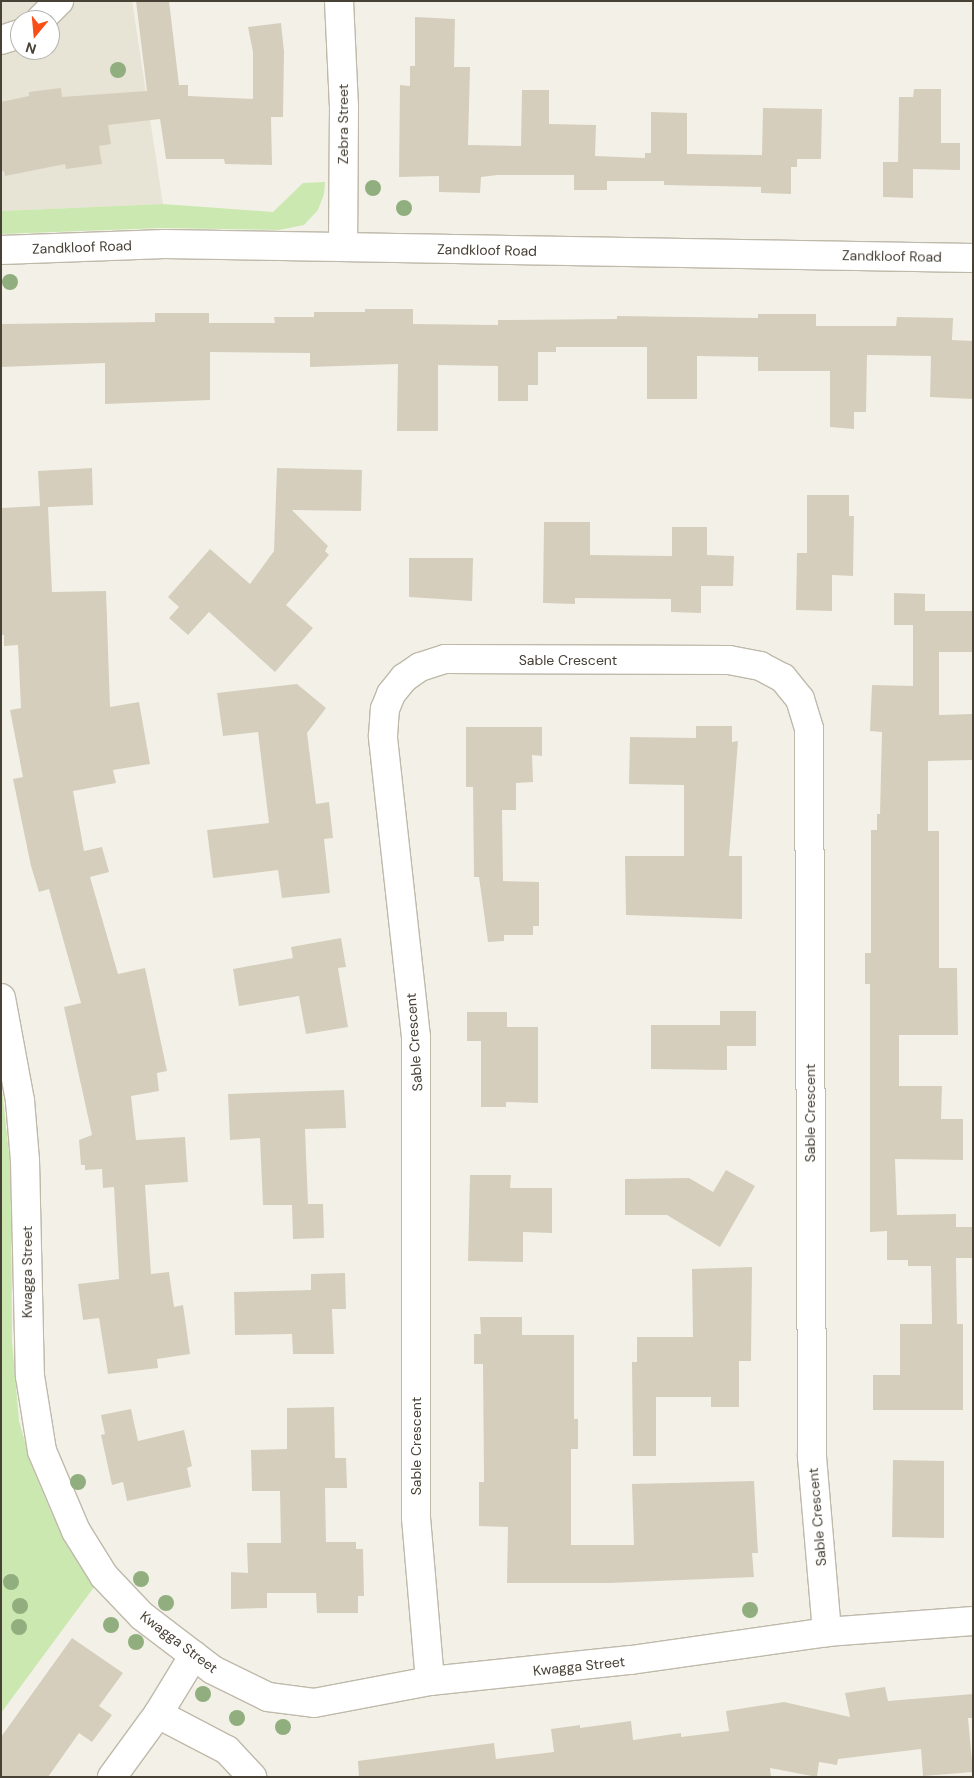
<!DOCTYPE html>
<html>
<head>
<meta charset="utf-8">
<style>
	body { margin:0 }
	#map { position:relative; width:974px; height:1778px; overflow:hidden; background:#f3f1e7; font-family:"DM Sans",sans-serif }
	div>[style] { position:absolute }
	.residential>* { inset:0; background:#e7e3d5 }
	.green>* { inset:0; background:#cae8b0 }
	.building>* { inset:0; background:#d5cebc }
	.roads { filter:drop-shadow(1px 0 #bfb9aa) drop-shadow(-1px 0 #bfb9aa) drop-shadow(0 1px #bfb9aa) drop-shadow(0 -1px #bfb9aa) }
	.street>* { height:28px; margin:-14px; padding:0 14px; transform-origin:14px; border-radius:14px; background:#fff }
	.trees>* { width:16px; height:16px; margin:-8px; border-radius:50%; background:#91ae7e }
	span { translate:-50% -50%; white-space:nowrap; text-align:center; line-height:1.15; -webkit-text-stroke:5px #fff; paint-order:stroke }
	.street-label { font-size:14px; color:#474136 }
	.frame { position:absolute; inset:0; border:2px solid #474136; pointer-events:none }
	.north { position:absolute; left:10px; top:10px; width:50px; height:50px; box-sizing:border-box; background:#fff; border:1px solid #b5b3af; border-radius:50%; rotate:197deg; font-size:14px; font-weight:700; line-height:20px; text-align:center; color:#474136 }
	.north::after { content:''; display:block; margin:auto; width:18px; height:22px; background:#f94e18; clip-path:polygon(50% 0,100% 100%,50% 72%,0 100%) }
</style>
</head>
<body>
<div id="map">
	<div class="residential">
		<i style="clip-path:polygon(evenodd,1px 1px,132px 1px,163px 204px,1px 211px,1px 1px,20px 20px,50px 20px,50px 50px,20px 50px,20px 20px)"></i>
	</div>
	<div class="green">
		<i style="clip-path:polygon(325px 182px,324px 194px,318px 210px,304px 225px,279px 230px,161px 228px,1px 234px,1px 211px,163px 204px,273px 212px,303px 183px)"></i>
		<i style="clip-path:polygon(1px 1081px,11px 1171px,12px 1341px,19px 1421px,32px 1466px,51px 1512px,97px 1583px,1px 1713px)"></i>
	</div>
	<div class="building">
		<i style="clip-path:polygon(136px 1px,169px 1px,179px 85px,188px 85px,188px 96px,253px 99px,253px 52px,248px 27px,281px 23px,284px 52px,283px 117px,271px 117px,272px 165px,225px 164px,224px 159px,166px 159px,160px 119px,108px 125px,111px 144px,99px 146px,102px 164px,66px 169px,65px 164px,5px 176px,4px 171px,1px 171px,1px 102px,29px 96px,29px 92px,61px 88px,62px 97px,147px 91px)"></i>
		<i style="clip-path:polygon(415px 17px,455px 19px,454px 67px,470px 67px,468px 145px,521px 146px,522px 90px,549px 90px,549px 124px,596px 125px,595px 156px,645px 158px,645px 153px,651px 153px,651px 112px,687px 113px,687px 154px,762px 155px,763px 108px,822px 109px,821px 159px,797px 159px,797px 167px,791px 167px,791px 194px,761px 193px,761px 187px,664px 185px,664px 181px,607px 181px,607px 190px,574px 190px,574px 175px,498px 175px,481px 177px,480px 193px,439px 192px,439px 176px,399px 177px,400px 85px,410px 86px,410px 66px,415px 66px)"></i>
		<i style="clip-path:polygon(914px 89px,941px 89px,941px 143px,960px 143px,960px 170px,913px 169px,913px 198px,883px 197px,883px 162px,898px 162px,899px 97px,913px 97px)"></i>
		<i style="clip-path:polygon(365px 309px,413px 309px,413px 324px,498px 325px,498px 320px,617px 319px,617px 316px,758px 318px,758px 314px,816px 314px,816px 326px,896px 326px,897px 317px,953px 318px,952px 340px,973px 341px,973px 399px,930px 397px,931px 356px,867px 355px,866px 412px,854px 412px,854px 429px,830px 427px,830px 371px,758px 371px,758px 357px,697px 356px,697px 399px,647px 399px,647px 347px,556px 347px,556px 352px,538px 352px,538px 385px,528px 385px,528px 401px,498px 401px,498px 366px,438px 365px,438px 431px,397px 431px,398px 364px,310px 367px,310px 353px,210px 352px,210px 400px,105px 404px,105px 363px,1px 367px,1px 324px,155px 322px,155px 313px,209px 313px,209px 323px,275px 323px,274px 317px,314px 317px,314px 312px,365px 312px)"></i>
		<i style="clip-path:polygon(92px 468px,93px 505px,48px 507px,52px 592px,106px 591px,110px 707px,139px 702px,150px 764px,113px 770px,116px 783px,73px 791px,84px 851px,102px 847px,109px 872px,90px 877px,118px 974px,145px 968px,167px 1071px,157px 1073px,159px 1091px,131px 1096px,136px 1140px,185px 1137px,188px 1182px,145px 1185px,151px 1274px,169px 1272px,174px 1307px,183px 1305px,190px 1354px,157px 1359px,158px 1368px,108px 1374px,99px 1318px,83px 1320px,78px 1284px,119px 1279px,114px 1187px,103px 1188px,102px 1169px,85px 1170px,85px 1165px,81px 1165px,79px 1140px,92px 1135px,64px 1007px,81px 1003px,49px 889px,39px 892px,31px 866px,13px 779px,23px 777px,10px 710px,21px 708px,18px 645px,4px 646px,4px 635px,1px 635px,1px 508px,40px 506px,38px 471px)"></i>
		<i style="clip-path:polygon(277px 468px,362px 470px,361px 511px,292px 510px,328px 546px,325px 551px,329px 555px,286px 605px,313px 628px,275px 672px,209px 612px,188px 635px,169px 618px,179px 607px,168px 597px,210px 549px,250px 584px,274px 551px)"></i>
		<i style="clip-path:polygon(807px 495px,849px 495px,849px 516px,854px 516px,853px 576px,832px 575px,832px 611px,796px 610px,797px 553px,807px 553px)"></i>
		<i style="clip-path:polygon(544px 522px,590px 522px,590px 555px,672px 556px,672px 527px,707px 527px,707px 555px,734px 556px,733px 586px,701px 586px,701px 613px,671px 612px,671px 599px,575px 598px,575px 604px,543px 603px)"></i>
		<i style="clip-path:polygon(409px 558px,473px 558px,472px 601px,409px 597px)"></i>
		<i style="clip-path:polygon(894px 593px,925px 594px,925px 611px,973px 611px,973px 652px,939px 652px,939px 715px,973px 714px,973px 760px,928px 761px,928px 831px,939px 831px,939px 968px,957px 968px,958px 1035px,899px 1035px,899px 1086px,942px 1086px,941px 1119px,963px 1119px,963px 1160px,895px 1159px,897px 1215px,956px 1214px,956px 1227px,973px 1227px,973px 1258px,956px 1258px,957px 1324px,963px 1324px,963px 1410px,873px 1410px,873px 1375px,900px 1375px,900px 1324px,932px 1324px,931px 1266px,908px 1266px,908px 1260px,887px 1260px,887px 1231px,870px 1232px,870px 984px,865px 984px,865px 953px,871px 953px,871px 830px,877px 830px,877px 814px,880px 814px,882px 732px,870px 731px,872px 685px,913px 686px,913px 625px,894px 625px)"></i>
		<i style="clip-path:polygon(297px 684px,326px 708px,307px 733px,316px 804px,329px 802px,333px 838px,324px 839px,330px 893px,282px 898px,278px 870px,213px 878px,207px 830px,269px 823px,258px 732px,223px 736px,217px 693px)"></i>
		<i style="clip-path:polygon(696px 726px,732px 726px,732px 742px,738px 741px,729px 856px,742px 856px,742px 919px,626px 915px,625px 856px,684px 856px,684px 785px,629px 784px,630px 737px,696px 738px)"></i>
		<i style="clip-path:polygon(466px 727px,542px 727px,542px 756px,532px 755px,533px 782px,516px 783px,516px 810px,502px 810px,503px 881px,539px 882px,539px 926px,533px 926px,533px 935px,504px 935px,504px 941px,488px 942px,479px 877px,474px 877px,473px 787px,466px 787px)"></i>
		<i style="clip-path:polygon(341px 938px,346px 967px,338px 968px,348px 1027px,306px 1034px,299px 996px,239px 1006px,233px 969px,293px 958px,291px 947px)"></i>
		<i style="clip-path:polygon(720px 1011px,756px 1011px,756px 1046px,727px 1046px,727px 1070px,651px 1069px,651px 1025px,720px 1025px)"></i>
		<i style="clip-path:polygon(467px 1012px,507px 1012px,507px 1027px,538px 1027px,538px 1103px,506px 1102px,506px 1107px,481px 1107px,481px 1041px,467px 1041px)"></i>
		<i style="clip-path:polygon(344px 1090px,346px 1128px,305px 1129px,308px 1204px,323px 1204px,324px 1238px,293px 1239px,292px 1205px,263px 1205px,260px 1138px,230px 1140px,228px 1094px)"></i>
		<i style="clip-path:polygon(726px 1170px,755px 1186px,720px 1247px,667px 1215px,625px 1215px,625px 1179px,689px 1178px,713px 1192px)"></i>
		<i style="clip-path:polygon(470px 1175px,511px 1175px,510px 1188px,552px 1188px,552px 1233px,523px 1232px,523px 1262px,468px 1261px)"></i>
		<i style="clip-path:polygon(752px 1267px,751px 1361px,739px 1361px,739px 1407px,711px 1407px,711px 1397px,656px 1397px,656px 1456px,633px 1456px,632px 1362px,637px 1362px,637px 1337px,693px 1337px,692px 1269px)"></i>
		<i style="clip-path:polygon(345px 1273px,346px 1309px,332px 1309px,334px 1354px,293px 1354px,292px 1334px,235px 1335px,234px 1292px,311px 1290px,311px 1274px)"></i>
		<i style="clip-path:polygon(480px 1317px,522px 1317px,522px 1335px,574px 1335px,574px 1419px,578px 1419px,578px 1449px,571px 1449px,571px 1545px,634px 1545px,632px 1484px,754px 1481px,758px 1553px,752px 1553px,754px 1577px,609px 1583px,507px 1583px,508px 1527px,479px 1526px,479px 1482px,484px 1482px,483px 1364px,474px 1364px,474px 1334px,481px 1334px)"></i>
		<i style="clip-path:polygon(334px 1407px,335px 1458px,346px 1458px,347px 1488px,325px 1488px,326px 1542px,356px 1542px,356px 1549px,363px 1549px,364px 1596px,358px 1596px,358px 1613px,317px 1613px,316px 1593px,267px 1593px,267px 1608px,231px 1609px,231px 1572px,248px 1573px,247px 1543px,281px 1543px,280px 1491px,252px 1491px,251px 1450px,287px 1449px,287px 1408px)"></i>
		<i style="clip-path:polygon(131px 1409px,138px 1441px,184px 1430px,192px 1466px,187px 1468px,191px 1487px,127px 1501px,123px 1482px,112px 1485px,101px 1435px,105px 1434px,101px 1415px)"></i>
		<i style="clip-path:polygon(893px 1460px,944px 1461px,944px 1538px,892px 1537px)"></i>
		<i style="clip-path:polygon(72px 1638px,123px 1673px,99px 1706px,112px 1715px,92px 1742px,79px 1733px,48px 1777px,1px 1777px,1px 1737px)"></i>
		<i style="clip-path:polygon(885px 1687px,888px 1701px,973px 1694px,973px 1718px,968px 1718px,973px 1772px,923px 1776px,921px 1749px,838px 1759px,837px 1765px,819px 1762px,817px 1777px,770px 1768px,771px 1777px,359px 1777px,358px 1761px,494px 1743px,496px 1759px,554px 1752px,551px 1729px,580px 1725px,580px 1728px,631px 1721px,633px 1740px,681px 1733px,681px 1737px,729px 1731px,726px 1711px,784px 1702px,850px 1717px,845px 1693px)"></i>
	</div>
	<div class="roads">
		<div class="street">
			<i style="left:339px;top:1px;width:107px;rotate:87.3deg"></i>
			<i style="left:344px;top:108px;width:139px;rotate:90.4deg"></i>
			<i style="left:40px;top:20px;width:27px;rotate:-45deg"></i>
			<i style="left:1px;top:40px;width:20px;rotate:-18deg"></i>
			<i style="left:1px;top:250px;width:164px;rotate:-2.1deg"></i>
			<i style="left:165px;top:244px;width:808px;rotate:0.99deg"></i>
			<i style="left:1px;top:998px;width:105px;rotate:79.5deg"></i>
			<i style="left:20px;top:1101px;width:59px;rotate:85.2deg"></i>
			<i style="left:25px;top:1160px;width:216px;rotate:88.7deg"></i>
			<i style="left:30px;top:1376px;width:76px;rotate:80.9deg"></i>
			<i style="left:42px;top:1451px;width:87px;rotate:67deg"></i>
			<i style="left:76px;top:1531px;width:53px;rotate:58.1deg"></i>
			<i style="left:104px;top:1576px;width:55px;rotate:46.5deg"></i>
			<i style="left:142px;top:1616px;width:89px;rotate:37.3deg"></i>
			<i style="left:213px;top:1670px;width:61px;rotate:26.1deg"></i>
			<i style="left:268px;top:1697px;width:46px;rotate:7.4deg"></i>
			<i style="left:314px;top:1703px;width:118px;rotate:-10.7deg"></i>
			<i style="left:430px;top:1681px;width:202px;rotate:-6deg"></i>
			<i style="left:631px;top:1660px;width:198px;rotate:-8.1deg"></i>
			<i style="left:827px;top:1632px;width:146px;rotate:-4.3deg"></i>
			<i style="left:430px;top:1681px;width:164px;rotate:-94.9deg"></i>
			<i style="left:416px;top:1518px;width:481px;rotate:-90deg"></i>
			<i style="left:416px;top:1037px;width:303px;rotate:-96.3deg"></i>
			<i style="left:383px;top:736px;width:27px;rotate:-86deg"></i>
			<i style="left:385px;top:709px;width:16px;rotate:-68deg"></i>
			<i style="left:391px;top:694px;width:21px;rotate:-51deg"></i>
			<i style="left:404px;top:678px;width:19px;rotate:-35deg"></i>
			<i style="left:420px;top:667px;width:26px;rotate:-18deg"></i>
			<i style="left:445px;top:659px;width:284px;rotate:0.2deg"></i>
			<i style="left:729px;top:660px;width:32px;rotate:11deg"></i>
			<i style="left:760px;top:666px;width:26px;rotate:28deg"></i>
			<i style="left:783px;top:678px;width:27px;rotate:51deg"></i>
			<i style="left:800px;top:699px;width:31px;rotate:73deg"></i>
			<i style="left:809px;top:729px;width:728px;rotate:89.76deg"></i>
			<i style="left:812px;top:1457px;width:176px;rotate:85.1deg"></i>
			<i style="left:158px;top:1714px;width:78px;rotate:27.6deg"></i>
			<i style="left:227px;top:1750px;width:37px;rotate:47deg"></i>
			<i style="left:112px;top:1777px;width:78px;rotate:-53.9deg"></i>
			<i style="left:158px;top:1714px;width:69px;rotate:-58.6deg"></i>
		</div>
	</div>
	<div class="trees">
		<i style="left:118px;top:70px"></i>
		<i style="left:373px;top:188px"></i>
		<i style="left:404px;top:208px"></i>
		<i style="left:10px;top:282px"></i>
		<i style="left:78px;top:1482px"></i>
		<i style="left:141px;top:1579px"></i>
		<i style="left:11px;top:1582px"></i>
		<i style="left:166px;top:1603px"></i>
		<i style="left:20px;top:1606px"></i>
		<i style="left:750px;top:1610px"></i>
		<i style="left:111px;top:1625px"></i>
		<i style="left:19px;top:1627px"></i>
		<i style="left:136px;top:1642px"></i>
		<i style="left:203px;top:1694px"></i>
		<i style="left:237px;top:1718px"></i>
		<i style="left:283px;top:1727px"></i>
	</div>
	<div class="street-label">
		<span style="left:343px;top:124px;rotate:-90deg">Zebra Street</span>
		<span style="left:82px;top:247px;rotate:-2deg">Zandkloof Road</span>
		<span style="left:487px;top:250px;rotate:1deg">Zandkloof Road</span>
		<span style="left:892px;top:256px;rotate:1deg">Zandkloof Road</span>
		<span style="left:568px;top:660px">Sable Crescent</span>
		<span style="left:414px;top:1042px;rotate:-94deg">Sable Crescent</span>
		<span style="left:810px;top:1113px;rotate:-90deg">Sable Crescent</span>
		<span style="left:27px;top:1272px;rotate:-90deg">Kwagga Street</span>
		<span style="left:416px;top:1446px;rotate:-90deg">Sable Crescent</span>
		<span style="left:817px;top:1517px;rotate:-95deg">Sable Crescent</span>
		<span style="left:179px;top:1642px;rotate:37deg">Kwagga Street</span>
		<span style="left:579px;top:1666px;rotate:-6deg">Kwagga Street</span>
	</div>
	<div class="frame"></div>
	<div class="north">N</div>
</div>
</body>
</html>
